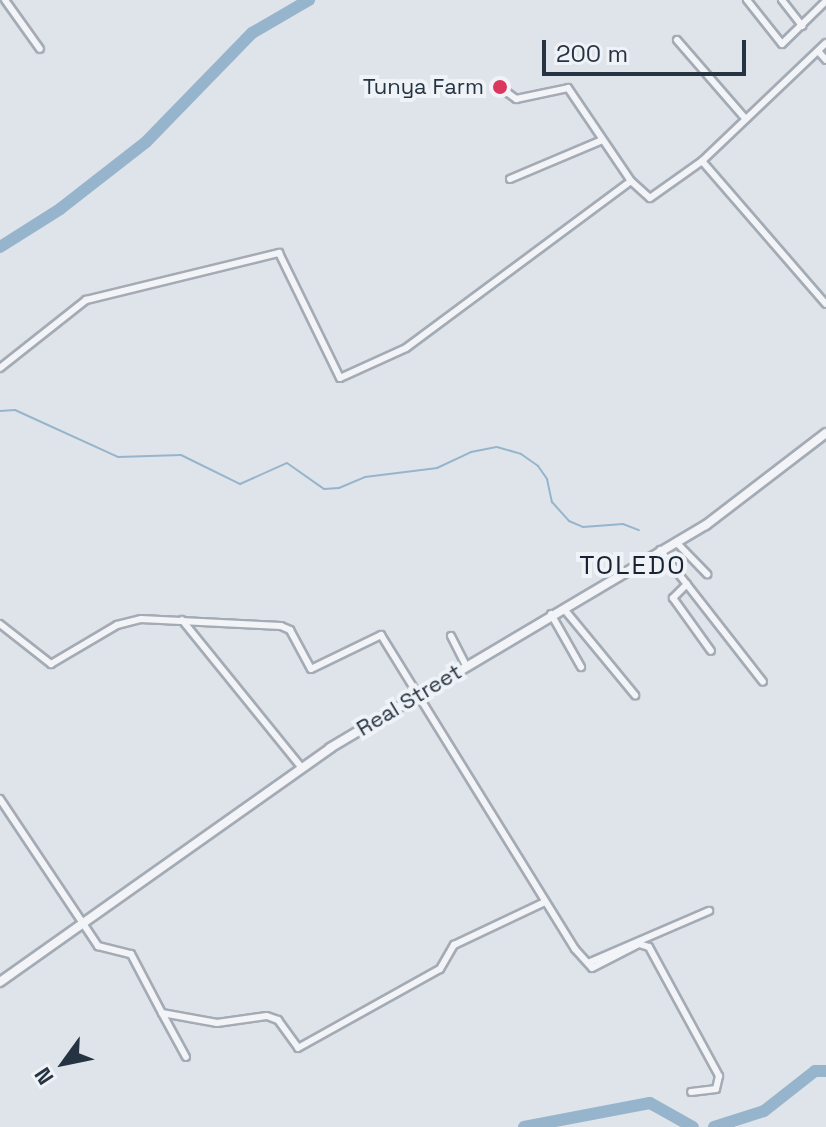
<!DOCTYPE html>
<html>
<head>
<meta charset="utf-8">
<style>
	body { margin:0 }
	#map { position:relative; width:826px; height:1127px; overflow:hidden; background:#dfe4ea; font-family:"Space Grotesk",sans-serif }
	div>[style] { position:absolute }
	.stream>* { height:2px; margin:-1px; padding:0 1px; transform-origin:1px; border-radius:1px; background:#96b5cd }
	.river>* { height:12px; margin:-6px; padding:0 6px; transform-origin:6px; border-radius:6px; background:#96b5cd }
	.roads { filter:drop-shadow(2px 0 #a4abb4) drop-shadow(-2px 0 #a4abb4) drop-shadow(0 2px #a4abb4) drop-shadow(0 -2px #a4abb4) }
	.minor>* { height:6px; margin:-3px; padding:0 3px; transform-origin:3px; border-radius:3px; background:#f2f4f8 }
	.tertiary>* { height:8px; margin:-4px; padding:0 4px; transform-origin:4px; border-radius:4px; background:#f2f4f8 }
	.dots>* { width:22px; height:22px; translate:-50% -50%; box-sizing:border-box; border:4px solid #eff3f7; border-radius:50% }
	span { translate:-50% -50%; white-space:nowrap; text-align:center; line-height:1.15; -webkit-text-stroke:8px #eff3f7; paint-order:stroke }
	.poi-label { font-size:22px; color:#263342 }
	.right { translate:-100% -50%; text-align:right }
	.street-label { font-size:22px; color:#263342 }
	.quarter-label { font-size:26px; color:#182433; letter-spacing:2px }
	.north { position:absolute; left:24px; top:1023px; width:80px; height:80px; -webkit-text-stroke:6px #eff3f7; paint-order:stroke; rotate:237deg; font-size:22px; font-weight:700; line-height:32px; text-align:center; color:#263342 }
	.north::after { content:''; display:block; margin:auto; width:28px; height:36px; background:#263342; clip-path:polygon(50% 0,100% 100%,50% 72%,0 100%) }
	.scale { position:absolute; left:542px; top:40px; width:204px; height:36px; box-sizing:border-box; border:4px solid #263342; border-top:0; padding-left:10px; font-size:24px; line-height:28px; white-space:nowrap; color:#263342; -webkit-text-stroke:6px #eff3f7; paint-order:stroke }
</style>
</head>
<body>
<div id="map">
	<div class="stream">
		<i style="left:0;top:411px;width:15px;rotate:-4deg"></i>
		<i style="left:15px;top:410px;width:113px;rotate:24.5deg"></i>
		<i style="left:118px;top:457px;width:63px;rotate:-1.8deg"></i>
		<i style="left:181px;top:455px;width:66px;rotate:26.2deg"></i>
		<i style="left:240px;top:484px;width:51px;rotate:-24.1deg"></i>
		<i style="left:287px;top:463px;width:45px;rotate:35.1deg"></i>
		<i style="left:324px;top:489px;width:15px;rotate:-4deg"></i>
		<i style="left:339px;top:488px;width:28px;rotate:-23deg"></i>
		<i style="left:365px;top:477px;width:73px;rotate:-7.1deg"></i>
		<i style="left:437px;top:468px;width:38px;rotate:-25deg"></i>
		<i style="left:471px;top:452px;width:26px;rotate:-11deg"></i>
		<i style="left:497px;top:447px;width:25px;rotate:16deg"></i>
		<i style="left:521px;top:454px;width:21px;rotate:35deg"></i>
		<i style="left:538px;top:466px;width:16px;rotate:55deg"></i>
		<i style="left:547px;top:479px;width:24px;rotate:78deg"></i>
		<i style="left:552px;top:502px;width:25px;rotate:48deg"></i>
		<i style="left:569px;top:521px;width:15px;rotate:23deg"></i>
		<i style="left:583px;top:527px;width:40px;rotate:-4.3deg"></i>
		<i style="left:623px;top:524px;width:17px;rotate:21deg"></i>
	</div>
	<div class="river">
		<i style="left:0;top:247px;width:71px;rotate:-32.3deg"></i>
		<i style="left:60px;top:209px;width:109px;rotate:-37.9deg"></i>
		<i style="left:146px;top:142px;width:152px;rotate:-45.8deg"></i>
		<i style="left:252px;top:33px;width:66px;rotate:-30.1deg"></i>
		<i style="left:524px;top:1127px;width:128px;rotate:-10.8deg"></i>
		<i style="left:650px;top:1103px;width:49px;rotate:29.2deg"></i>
		<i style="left:714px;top:1127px;width:52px;rotate:-17.7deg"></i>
		<i style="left:764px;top:1111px;width:65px;rotate:-38.1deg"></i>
		<i style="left:815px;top:1071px;width:11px"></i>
	</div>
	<div class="roads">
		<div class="minor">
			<i style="left:5px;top:0;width:60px;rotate:54.5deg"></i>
			<i style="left:747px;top:0;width:56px;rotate:51.5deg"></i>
			<i style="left:782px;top:44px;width:62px;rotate:-44.3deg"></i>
			<i style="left:782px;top:0;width:33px;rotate:52deg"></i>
			<i style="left:677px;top:40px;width:102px;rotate:49deg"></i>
			<i style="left:818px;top:51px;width:12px;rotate:48deg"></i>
			<i style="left:501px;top:88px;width:19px;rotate:36deg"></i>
			<i style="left:516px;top:99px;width:53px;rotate:-11.9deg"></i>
			<i style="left:568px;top:88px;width:112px;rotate:55.9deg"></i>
			<i style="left:702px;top:161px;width:189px;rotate:49.1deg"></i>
			<i style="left:510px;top:179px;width:98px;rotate:-22.9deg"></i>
			<i style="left:0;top:368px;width:110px;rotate:-38.3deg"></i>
			<i style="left:86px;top:300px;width:199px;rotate:-13.7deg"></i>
			<i style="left:279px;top:253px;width:139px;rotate:64deg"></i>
			<i style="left:340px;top:378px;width:72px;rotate:-24.4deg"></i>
			<i style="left:406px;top:348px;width:280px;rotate:-36.6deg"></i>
			<i style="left:631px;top:181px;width:25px;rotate:42deg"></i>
			<i style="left:650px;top:198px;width:64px;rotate:-35.4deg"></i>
			<i style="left:702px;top:161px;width:171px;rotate:-43.6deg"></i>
			<i style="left:676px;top:542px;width:45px;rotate:45.9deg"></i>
			<i style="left:660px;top:550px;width:167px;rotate:52deg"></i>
			<i style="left:687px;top:584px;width:20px;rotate:135deg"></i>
			<i style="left:673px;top:598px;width:65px;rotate:54.4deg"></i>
			<i style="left:564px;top:609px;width:112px;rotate:50.5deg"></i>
			<i style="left:551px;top:614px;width:61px;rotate:60.5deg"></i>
			<i style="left:182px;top:620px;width:189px;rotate:51deg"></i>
			<i style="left:0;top:624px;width:65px;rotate:38.1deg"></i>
			<i style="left:51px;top:664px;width:77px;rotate:-30.6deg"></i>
			<i style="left:117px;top:625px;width:25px;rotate:-14deg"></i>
			<i style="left:141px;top:619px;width:140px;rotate:2.9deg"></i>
			<i style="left:281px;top:626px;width:10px;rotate:24deg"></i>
			<i style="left:290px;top:630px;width:44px;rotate:61.7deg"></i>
			<i style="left:311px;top:669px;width:78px;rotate:-25.9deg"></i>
			<i style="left:381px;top:635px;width:369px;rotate:58.3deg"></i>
			<i style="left:575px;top:949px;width:25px;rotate:48deg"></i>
			<i style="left:592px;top:968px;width:53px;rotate:-27.1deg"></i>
			<i style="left:639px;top:944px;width:10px;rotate:17deg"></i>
			<i style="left:649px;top:947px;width:147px;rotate:61.5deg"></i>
			<i style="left:719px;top:1076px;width:13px;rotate:103deg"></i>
			<i style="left:716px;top:1089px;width:25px;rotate:173deg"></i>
			<i style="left:451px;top:636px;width:34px;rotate:63deg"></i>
			<i style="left:0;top:799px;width:177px;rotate:56.3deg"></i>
			<i style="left:98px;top:946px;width:34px;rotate:14deg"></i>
			<i style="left:131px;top:954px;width:67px;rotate:62.3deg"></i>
			<i style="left:162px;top:1013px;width:56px;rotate:10.3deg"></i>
			<i style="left:217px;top:1023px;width:50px;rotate:-8deg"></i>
			<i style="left:267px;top:1016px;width:12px;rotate:20deg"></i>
			<i style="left:278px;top:1020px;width:34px;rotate:54deg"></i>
			<i style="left:298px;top:1048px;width:162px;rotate:-29.1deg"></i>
			<i style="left:440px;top:969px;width:28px;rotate:-60deg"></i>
			<i style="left:454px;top:945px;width:101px;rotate:-25.3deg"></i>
			<i style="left:588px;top:963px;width:132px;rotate:-23.3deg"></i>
			<i style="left:162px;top:1013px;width:50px;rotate:61.4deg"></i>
		</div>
		<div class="tertiary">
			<i style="left:0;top:982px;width:405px;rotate:-35.3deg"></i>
			<i style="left:330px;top:748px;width:437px;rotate:-30.7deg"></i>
			<i style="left:706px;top:525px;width:151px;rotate:-37.5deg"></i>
		</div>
	</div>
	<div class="dots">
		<i style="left:500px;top:87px;background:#db375d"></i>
	</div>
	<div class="poi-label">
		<span class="right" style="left:484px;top:87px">Tunya Farm</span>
	</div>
	<div class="street-label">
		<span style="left:409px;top:700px;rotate:-31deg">Real Street</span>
	</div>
	<div class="quarter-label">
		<span style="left:633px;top:566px">TOLEDO</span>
	</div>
	<div class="north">N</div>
	<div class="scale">200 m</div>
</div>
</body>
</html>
